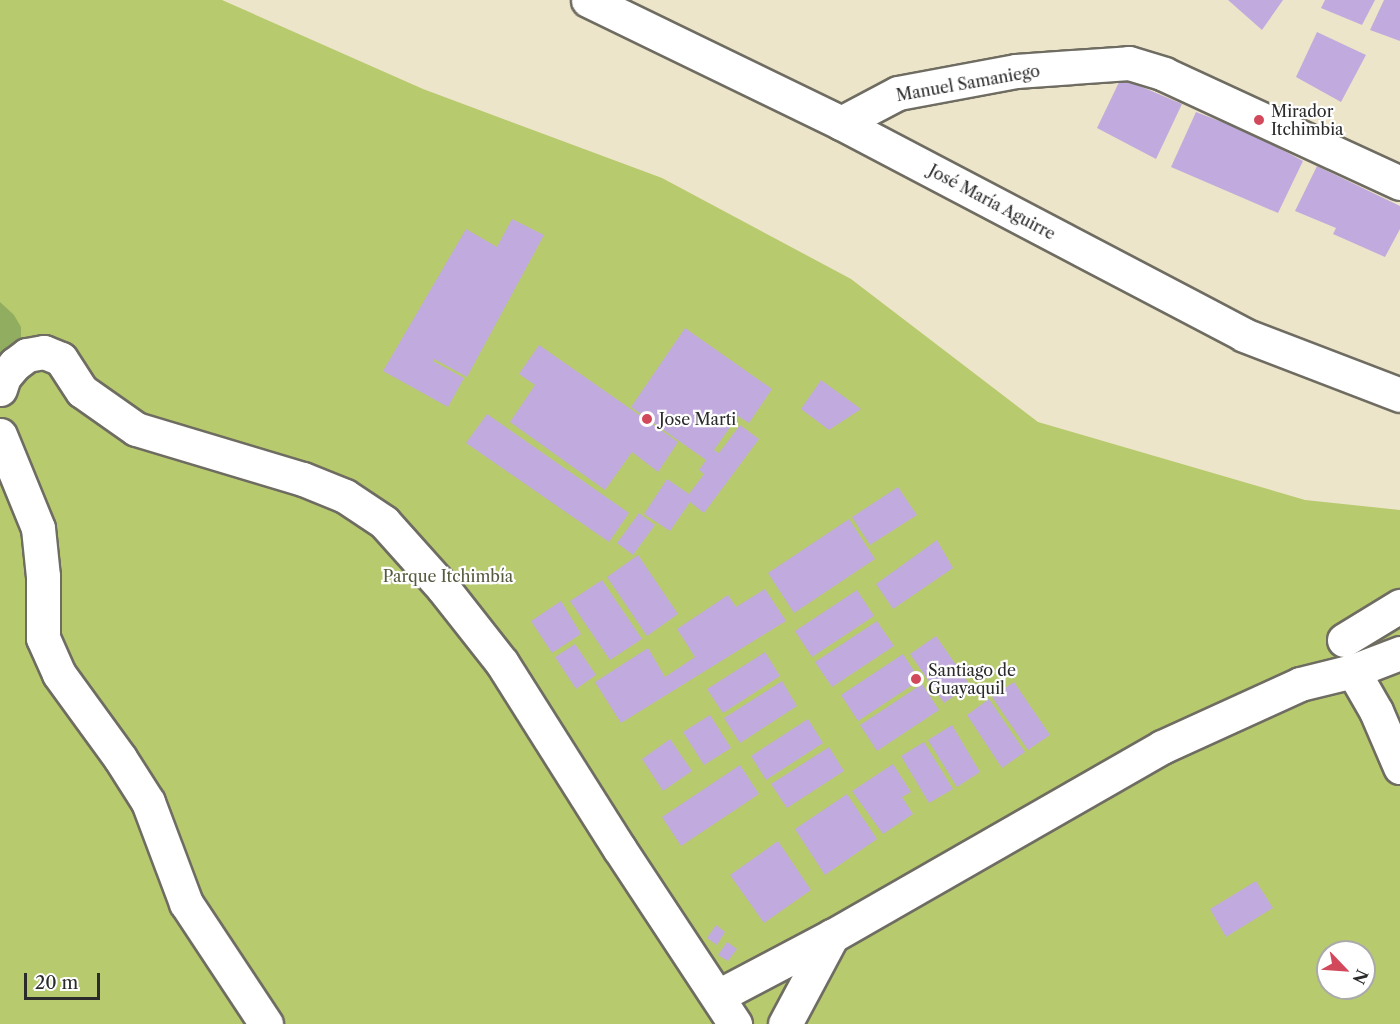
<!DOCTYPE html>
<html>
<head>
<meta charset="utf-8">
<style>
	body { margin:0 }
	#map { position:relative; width:1400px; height:1024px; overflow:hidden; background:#ede5c9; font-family:"Libre Caslon Text",serif }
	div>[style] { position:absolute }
	.green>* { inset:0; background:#b7ca6d }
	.forest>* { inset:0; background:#91ae60 }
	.building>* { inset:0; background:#c1abde }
	.roads { filter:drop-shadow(2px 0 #6f6c62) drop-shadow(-2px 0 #6f6c62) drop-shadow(0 2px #6f6c62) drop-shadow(0 -2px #6f6c62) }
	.minor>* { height:33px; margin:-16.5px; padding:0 16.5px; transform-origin:16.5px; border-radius:16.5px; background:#fff }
	.dots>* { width:16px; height:16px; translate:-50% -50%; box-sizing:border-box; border:3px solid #fff; border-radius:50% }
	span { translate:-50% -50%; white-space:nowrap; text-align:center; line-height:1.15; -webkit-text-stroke:4.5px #fff; paint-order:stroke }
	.street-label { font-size:16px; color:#2b2b2b }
	.poi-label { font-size:16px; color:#2b2b2b }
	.left { translate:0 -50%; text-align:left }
	.park-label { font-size:16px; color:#555b3f }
	.north { position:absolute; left:1316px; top:940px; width:60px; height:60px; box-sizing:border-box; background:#fff; border:2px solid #aaa; border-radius:50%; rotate:115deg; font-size:16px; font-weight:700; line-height:24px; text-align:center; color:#2b2b2b }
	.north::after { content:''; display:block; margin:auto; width:21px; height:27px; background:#d1495b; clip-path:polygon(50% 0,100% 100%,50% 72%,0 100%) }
	.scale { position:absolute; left:24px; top:973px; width:76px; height:27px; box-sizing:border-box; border:3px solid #2b2b2b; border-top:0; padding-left:8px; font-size:18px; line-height:21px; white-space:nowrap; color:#2b2b2b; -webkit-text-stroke:4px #fff; paint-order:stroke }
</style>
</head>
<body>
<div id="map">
	<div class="green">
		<i style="clip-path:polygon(evenodd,0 0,222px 0,423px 89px,662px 178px,851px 279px,1038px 422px,1305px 500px,1400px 510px,1400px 1024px,0 1024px,0 0,1328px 952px,1364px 952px,1364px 988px,1328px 988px,1328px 952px)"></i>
	</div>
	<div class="forest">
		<i style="clip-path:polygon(0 302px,14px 315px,21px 327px,21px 346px,0 375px)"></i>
	</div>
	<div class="building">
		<i style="clip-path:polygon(1228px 0,1283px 0,1262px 30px)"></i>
		<i style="clip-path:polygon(1325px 0,1375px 0,1362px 25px,1321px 8px)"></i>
		<i style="clip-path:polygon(1384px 0,1400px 0,1400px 41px,1370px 30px)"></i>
		<i style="clip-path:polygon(1317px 32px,1366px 55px,1341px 102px,1296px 77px)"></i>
		<i style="clip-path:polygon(1121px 78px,1182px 104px,1156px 159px,1097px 128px)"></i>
		<i style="clip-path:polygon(1196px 112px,1251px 133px,1303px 161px,1278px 213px,1171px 167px)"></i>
		<i style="clip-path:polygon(1317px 166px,1400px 206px,1400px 229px,1385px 257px,1333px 234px,1336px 228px,1295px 211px)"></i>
		<i style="clip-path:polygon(512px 219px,544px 235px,467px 377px,434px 359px,433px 361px,464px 378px,448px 407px,383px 371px,466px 229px,497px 247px)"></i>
		<i style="clip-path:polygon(685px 328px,772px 389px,749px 423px,738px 416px,714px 450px,719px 453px,740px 425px,759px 439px,704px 513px,690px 502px,670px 531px,644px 514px,667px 479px,689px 494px,704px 474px,699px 470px,706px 460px,631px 407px)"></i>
		<i style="clip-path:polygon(539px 345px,678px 442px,658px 472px,632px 452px,605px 490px,510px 422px,535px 385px,519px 374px)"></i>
		<i style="clip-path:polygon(821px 380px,861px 409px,829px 430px,801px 409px)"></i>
		<i style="clip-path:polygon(487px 414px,629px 513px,609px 542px,466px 443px)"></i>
		<i style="clip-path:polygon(898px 487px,917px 515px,870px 545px,852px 517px)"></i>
		<i style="clip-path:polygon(639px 513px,655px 525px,633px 555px,617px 543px)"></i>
		<i style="clip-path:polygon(849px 519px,875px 559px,794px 613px,768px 573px)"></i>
		<i style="clip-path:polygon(937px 540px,953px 568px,893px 609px,876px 584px)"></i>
		<i style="clip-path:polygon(638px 555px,678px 614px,647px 636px,607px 577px)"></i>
		<i style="clip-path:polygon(602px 580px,642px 639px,610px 660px,570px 601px)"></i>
		<i style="clip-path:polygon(765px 589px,786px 621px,621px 723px,595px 682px,648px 648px,665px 677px,695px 657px,677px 629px,728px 595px,736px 607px)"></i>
		<i style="clip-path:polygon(857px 590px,874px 616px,812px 657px,795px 631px)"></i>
		<i style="clip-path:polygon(561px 601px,581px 634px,552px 653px,531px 621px)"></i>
		<i style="clip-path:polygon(877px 621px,894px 646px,832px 687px,815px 662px)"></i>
		<i style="clip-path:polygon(936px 636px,970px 685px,944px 703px,910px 654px)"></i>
		<i style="clip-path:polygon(575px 644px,596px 675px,576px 689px,555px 657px)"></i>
		<i style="clip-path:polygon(765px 652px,780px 676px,723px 713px,707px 689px)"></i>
		<i style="clip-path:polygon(903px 654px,920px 680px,858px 721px,841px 695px)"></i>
		<i style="clip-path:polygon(782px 681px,797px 706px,740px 743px,724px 718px)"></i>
		<i style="clip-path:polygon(1014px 682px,1050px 735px,1028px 750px,992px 697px)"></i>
		<i style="clip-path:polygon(922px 684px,939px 710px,877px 751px,860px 725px)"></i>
		<i style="clip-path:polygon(989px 699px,1025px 752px,1002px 768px,967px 715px)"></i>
		<i style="clip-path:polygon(710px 715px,731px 748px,704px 765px,683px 732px)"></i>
		<i style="clip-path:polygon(808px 719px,823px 743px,766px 780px,751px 756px)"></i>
		<i style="clip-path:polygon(952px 725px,980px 772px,957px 787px,928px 740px)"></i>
		<i style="clip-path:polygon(670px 739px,692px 771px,663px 791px,642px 759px)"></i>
		<i style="clip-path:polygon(924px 742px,953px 789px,929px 803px,901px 756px)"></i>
		<i style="clip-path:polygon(829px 747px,844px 771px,787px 808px,771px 784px)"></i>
		<i style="clip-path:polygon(893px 764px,911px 792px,902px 797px,913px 814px,883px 834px,852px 791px)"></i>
		<i style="clip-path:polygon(740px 765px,759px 794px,681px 846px,662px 817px)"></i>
		<i style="clip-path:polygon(847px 794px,877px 839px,825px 875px,795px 829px)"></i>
		<i style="clip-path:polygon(778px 841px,811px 890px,764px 923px,730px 875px)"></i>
		<i style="clip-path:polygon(1256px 881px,1273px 908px,1226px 937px,1210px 909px)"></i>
		<i style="clip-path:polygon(716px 925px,725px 932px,717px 945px,707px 938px)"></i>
		<i style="clip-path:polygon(727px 942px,737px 949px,728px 961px,718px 955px)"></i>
	</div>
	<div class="roads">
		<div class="minor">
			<i style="left:588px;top:0;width:281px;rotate:25.9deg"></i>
			<i style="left:841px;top:123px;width:455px;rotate:27.7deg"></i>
			<i style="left:1244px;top:335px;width:167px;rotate:21deg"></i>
			<i style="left:841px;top:123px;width:64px;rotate:-27.8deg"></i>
			<i style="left:898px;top:93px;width:120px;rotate:-10.6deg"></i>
			<i style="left:1016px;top:71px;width:113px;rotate:-4deg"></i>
			<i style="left:1129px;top:63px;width:37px;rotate:17deg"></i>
			<i style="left:1164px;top:74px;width:260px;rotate:24.8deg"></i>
			<i style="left:0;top:389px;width:13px;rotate:-72deg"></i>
			<i style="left:4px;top:377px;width:17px;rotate:-50deg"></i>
			<i style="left:15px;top:364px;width:15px;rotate:-37deg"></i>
			<i style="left:27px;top:355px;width:17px;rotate:-10deg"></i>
			<i style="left:44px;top:352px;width:18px;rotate:22deg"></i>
			<i style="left:61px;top:359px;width:38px;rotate:57deg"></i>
			<i style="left:82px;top:391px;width:66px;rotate:35.1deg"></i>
			<i style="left:136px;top:429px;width:174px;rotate:16.7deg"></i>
			<i style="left:303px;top:479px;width:45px;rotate:22deg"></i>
			<i style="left:345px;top:496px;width:47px;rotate:33.7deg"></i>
			<i style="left:384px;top:522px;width:89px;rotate:48.2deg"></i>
			<i style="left:443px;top:588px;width:95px;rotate:51.8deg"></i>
			<i style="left:502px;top:663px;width:219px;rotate:57.7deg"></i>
			<i style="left:619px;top:848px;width:211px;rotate:56.6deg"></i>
			<i style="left:0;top:435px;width:100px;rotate:67.8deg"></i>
			<i style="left:38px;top:528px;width:48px;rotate:84.1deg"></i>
			<i style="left:43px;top:576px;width:62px;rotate:90deg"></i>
			<i style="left:43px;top:638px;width:39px;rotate:66deg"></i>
			<i style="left:59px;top:674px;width:104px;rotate:54deg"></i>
			<i style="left:120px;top:758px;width:52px;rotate:57.5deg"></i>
			<i style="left:148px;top:802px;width:108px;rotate:69.4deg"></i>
			<i style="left:186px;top:903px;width:145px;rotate:56.5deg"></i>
			<i style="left:1344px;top:640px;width:66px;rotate:-31.3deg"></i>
			<i style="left:1353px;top:671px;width:46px;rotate:60.1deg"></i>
			<i style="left:1376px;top:711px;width:61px;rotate:66.8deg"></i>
			<i style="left:718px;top:996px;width:129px;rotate:-27.8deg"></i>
			<i style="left:832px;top:936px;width:380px;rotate:-29.8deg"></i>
			<i style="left:1162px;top:747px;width:152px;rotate:-24.5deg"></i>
			<i style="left:1300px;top:684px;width:55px;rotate:-13.8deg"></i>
			<i style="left:1353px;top:671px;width:50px;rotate:-21deg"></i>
			<i style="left:785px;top:1024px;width:100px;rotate:-61.9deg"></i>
		</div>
	</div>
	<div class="dots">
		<i style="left:1259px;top:120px;background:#d1495b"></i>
		<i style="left:647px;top:419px;background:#d1495b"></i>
		<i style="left:916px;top:679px;background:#d1495b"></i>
	</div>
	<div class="street-label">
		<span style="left:968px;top:83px;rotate:-10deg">Manuel Samaniego</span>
		<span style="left:992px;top:202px;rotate:28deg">José María Aguirre</span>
	</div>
	<div class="poi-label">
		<span class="left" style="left:1271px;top:120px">Mirador<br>Itchimbia</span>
		<span class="left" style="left:659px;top:419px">Jose Marti</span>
		<span class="left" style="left:928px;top:679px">Santiago de<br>Guayaquil</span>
	</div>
	<div class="park-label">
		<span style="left:448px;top:576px">Parque Itchimbía</span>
	</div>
	<div class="north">N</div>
	<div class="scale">20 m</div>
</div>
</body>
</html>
